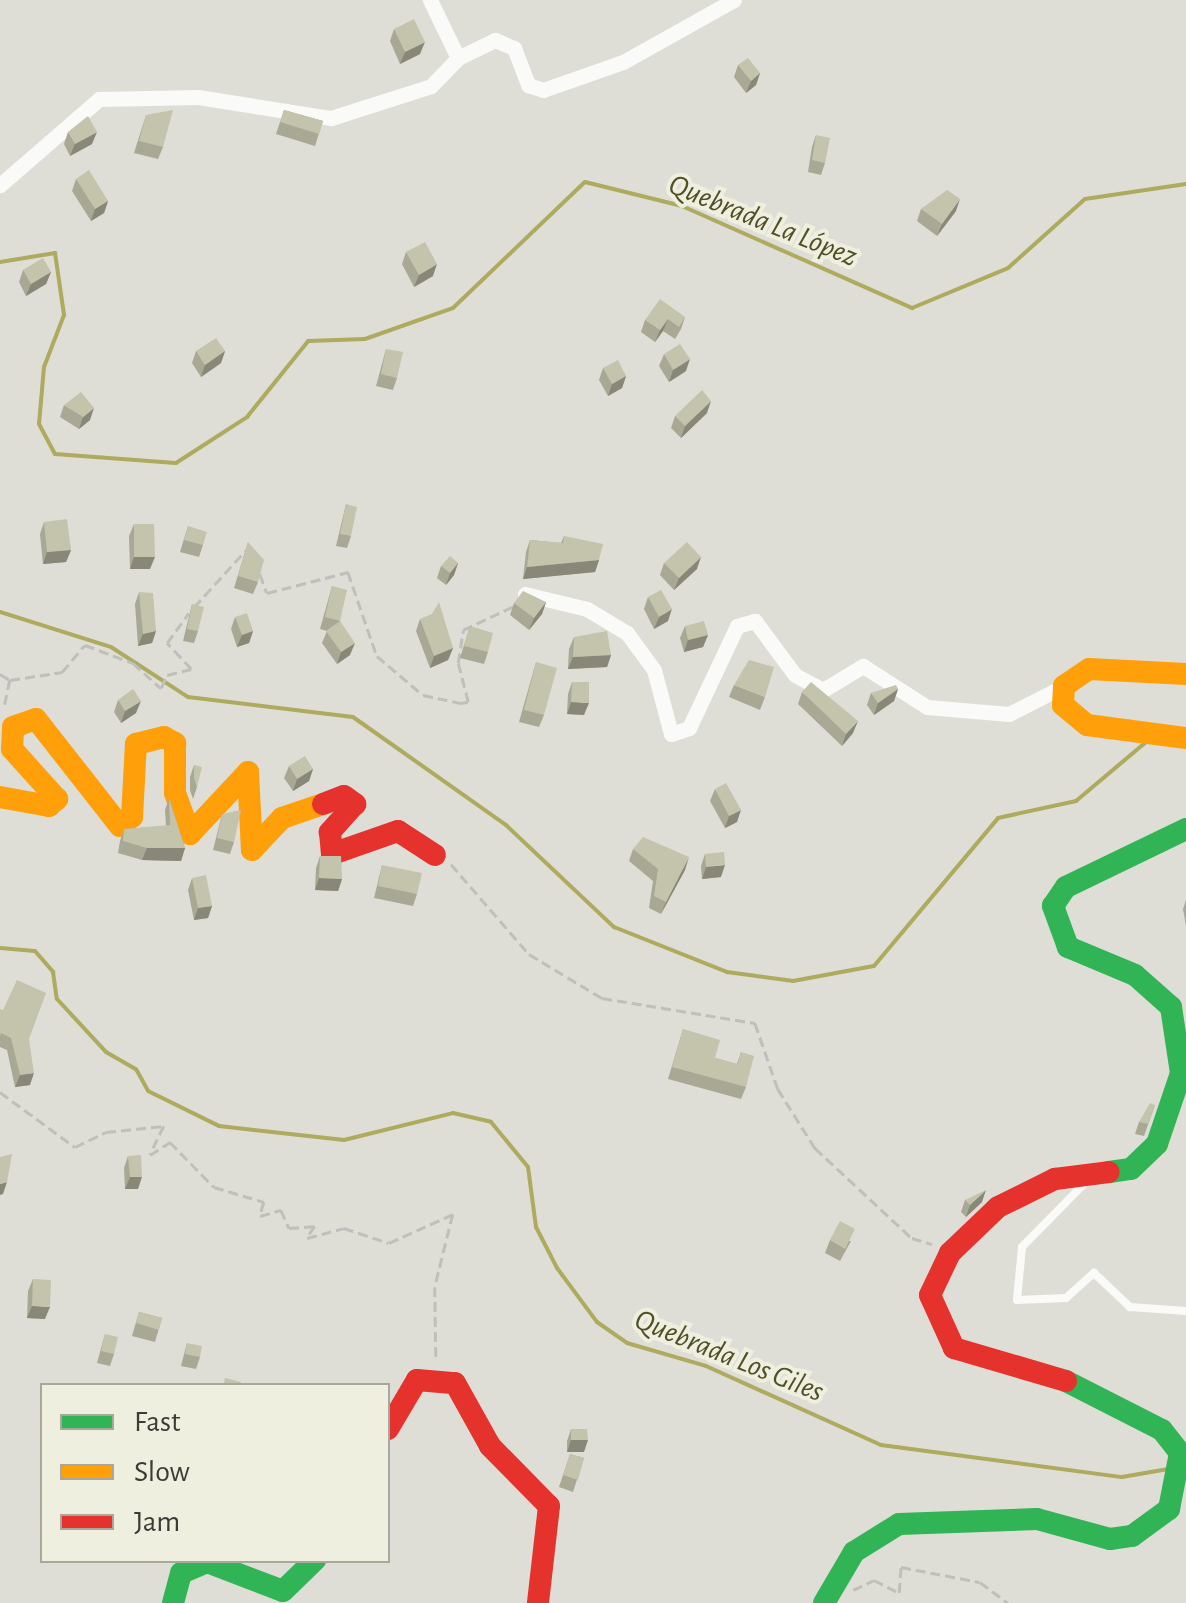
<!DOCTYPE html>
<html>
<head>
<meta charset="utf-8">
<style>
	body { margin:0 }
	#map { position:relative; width:1186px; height:1603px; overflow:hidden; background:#deded6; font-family:"Alegreya Sans",sans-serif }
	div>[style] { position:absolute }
	.stream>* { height:4px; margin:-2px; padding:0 2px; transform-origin:2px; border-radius:2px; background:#aeaa5e }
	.path>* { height:2.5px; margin-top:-1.25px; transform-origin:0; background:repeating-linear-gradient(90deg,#bfbfbc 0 10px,transparent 0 15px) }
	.lane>* { height:8px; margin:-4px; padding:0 4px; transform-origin:4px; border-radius:4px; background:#fafaf9 }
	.street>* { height:15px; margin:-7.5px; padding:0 7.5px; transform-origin:7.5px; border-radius:7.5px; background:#fafaf9 }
	.fast>* { height:22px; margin:-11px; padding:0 11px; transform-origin:11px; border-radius:11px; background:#30b455 }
	.slow>* { height:22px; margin:-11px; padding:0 11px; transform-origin:11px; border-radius:11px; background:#ff9f0a }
	.jam>* { height:22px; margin:-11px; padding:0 11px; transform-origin:11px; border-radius:11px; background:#e5322d }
	.wall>* { inset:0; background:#a9a894 }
	.shaded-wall>* { inset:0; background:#898878 }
	.building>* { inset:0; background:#c4c3ac }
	span { translate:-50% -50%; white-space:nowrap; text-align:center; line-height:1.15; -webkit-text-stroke:8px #efefe0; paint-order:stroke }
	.water-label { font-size:30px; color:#514f25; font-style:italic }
	.legend { position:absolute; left:40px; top:1383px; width:350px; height:180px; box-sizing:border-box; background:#efefe0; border:2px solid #a7a79c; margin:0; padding:12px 18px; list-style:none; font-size:30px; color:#3c3c36 }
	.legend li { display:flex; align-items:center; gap:20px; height:50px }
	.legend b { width:50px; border:2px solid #a7a79c }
</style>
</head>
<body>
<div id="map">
	<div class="stream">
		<i style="left:0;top:262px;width:56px;rotate:-9.3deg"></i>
		<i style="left:55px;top:253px;width:63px;rotate:81.7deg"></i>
		<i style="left:64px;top:315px;width:56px;rotate:111deg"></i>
		<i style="left:44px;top:367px;width:57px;rotate:95deg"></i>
		<i style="left:39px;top:424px;width:34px;rotate:62deg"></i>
		<i style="left:55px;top:454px;width:121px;rotate:4.3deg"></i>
		<i style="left:176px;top:463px;width:85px;rotate:-32.9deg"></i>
		<i style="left:247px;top:417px;width:97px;rotate:-51.2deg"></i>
		<i style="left:308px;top:341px;width:57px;rotate:-2deg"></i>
		<i style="left:365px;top:339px;width:93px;rotate:-19.4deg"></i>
		<i style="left:453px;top:308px;width:182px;rotate:-43.7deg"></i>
		<i style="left:585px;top:182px;width:100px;rotate:13.9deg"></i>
		<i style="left:682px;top:206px;width:252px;rotate:23.9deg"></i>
		<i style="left:912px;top:308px;width:104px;rotate:-22.6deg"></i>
		<i style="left:1008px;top:268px;width:103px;rotate:-41.9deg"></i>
		<i style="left:1085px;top:199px;width:102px;rotate:-8.4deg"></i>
		<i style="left:0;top:612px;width:116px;rotate:17.5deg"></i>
		<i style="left:111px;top:647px;width:92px;rotate:33deg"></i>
		<i style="left:188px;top:697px;width:166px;rotate:6.9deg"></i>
		<i style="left:353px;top:717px;width:187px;rotate:35.2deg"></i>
		<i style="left:506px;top:825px;width:149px;rotate:43.4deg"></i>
		<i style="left:614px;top:927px;width:122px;rotate:21.7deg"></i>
		<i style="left:727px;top:972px;width:67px;rotate:7.8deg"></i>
		<i style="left:793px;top:981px;width:82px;rotate:-10.5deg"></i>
		<i style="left:874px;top:966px;width:193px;rotate:-50deg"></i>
		<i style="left:998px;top:818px;width:80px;rotate:-12.3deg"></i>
		<i style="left:1076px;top:801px;width:92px;rotate:-40.1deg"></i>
		<i style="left:0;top:948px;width:35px;rotate:5deg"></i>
		<i style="left:35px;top:951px;width:28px;rotate:49deg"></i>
		<i style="left:53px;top:972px;width:27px;rotate:82deg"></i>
		<i style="left:57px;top:999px;width:72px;rotate:47.2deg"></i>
		<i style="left:106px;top:1052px;width:34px;rotate:30deg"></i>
		<i style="left:136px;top:1069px;width:25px;rotate:61deg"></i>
		<i style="left:148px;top:1091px;width:79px;rotate:26.2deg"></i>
		<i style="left:219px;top:1126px;width:126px;rotate:6.4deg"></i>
		<i style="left:344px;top:1140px;width:112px;rotate:-13.9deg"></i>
		<i style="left:453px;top:1113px;width:39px;rotate:13deg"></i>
		<i style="left:491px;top:1122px;width:58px;rotate:50.6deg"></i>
		<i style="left:528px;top:1167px;width:61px;rotate:82.4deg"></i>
		<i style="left:536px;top:1227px;width:46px;rotate:62.9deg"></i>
		<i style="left:557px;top:1268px;width:67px;rotate:53.5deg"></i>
		<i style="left:597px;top:1322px;width:37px;rotate:35deg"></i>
		<i style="left:627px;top:1343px;width:82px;rotate:16.2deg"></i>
		<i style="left:706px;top:1366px;width:192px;rotate:24.3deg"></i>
		<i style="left:881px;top:1445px;width:243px;rotate:7.6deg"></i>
		<i style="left:1122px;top:1477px;width:47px;rotate:-9.9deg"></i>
	</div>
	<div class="path">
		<i style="left:260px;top:574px;width:20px;rotate:70deg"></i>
		<i style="left:267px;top:593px;width:84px;rotate:-14.5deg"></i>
		<i style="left:348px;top:572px;width:89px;rotate:71deg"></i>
		<i style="left:377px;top:656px;width:60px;rotate:40.3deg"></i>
		<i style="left:423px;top:695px;width:38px;rotate:12deg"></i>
		<i style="left:460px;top:703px;width:8px;rotate:-7deg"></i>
		<i style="left:468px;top:702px;width:40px;rotate:-104.4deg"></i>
		<i style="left:458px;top:663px;width:33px;rotate:-81deg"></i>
		<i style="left:463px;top:630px;width:56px;rotate:-25.2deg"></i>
		<i style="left:194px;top:607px;width:76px;rotate:-47.7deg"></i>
		<i style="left:0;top:674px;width:12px;rotate:31deg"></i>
		<i style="left:10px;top:680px;width:29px;rotate:102deg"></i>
		<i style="left:10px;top:680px;width:53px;rotate:-8.7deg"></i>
		<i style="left:62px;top:672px;width:35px;rotate:-50deg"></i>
		<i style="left:85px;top:645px;width:51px;rotate:20.6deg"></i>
		<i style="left:133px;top:663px;width:38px;rotate:42deg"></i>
		<i style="left:161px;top:688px;width:14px;rotate:-65deg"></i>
		<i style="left:167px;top:675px;width:25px;rotate:-14deg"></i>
		<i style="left:191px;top:669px;width:35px;rotate:-133deg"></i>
		<i style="left:167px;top:643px;width:37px;rotate:-54deg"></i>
		<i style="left:451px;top:864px;width:119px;rotate:49.1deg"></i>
		<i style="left:529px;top:954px;width:85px;rotate:31.1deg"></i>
		<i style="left:602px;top:998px;width:155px;rotate:9.3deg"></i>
		<i style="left:755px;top:1023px;width:70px;rotate:70.8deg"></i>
		<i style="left:778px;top:1089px;width:70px;rotate:57.9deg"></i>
		<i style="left:815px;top:1148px;width:132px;rotate:42.9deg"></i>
		<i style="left:912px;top:1238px;width:21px;rotate:17deg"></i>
		<i style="left:0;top:1092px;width:93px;rotate:36.3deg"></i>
		<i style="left:75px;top:1147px;width:34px;rotate:-26deg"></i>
		<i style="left:106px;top:1132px;width:58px;rotate:-5.9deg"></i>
		<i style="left:164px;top:1126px;width:32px;rotate:116deg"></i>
		<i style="left:150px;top:1155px;width:24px;rotate:-33deg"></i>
		<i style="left:170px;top:1142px;width:63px;rotate:45.6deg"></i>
		<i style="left:214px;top:1187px;width:52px;rotate:16.7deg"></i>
		<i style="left:264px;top:1202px;width:15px;rotate:106deg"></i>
		<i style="left:260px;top:1216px;width:22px;rotate:-16deg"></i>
		<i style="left:281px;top:1210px;width:20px;rotate:66deg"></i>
		<i style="left:289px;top:1228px;width:26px;rotate:-4deg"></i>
		<i style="left:315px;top:1226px;width:14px;rotate:124deg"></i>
		<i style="left:307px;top:1238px;width:38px;rotate:-15deg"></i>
		<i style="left:344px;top:1228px;width:47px;rotate:18.4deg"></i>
		<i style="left:389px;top:1243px;width:70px;rotate:-24.4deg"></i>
		<i style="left:453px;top:1214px;width:75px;rotate:103.9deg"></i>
		<i style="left:435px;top:1287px;width:74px;rotate:89.2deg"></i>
		<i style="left:853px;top:1590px;width:23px;rotate:-25deg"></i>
		<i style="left:874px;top:1580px;width:28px;rotate:27deg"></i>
		<i style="left:899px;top:1593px;width:26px;rotate:-86deg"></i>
		<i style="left:901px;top:1567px;width:80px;rotate:10.8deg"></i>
		<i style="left:980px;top:1582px;width:35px;rotate:37deg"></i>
	</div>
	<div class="lane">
		<i style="left:1088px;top:1180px;width:94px;rotate:134.6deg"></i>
		<i style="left:1022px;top:1247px;width:53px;rotate:95.4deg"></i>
		<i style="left:1017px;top:1300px;width:49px;rotate:-2.3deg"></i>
		<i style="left:1066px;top:1298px;width:38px;rotate:-42deg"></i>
		<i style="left:1094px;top:1273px;width:50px;rotate:43.4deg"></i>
		<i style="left:1130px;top:1307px;width:56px;rotate:4.1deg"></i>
	</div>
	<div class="street">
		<i style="left:430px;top:0;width:64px;rotate:64.2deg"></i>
		<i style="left:0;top:185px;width:131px;rotate:-41deg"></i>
		<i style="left:99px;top:99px;width:99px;rotate:-1.2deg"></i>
		<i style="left:198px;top:97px;width:135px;rotate:9deg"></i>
		<i style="left:331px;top:118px;width:105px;rotate:-17.7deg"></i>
		<i style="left:431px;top:86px;width:39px;rotate:-46deg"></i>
		<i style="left:458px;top:58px;width:41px;rotate:-25.9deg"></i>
		<i style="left:495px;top:40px;width:21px;rotate:23deg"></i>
		<i style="left:514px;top:48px;width:40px;rotate:69deg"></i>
		<i style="left:528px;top:85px;width:16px;rotate:18deg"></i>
		<i style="left:543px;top:90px;width:85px;rotate:-19.3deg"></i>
		<i style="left:623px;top:62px;width:127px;rotate:-29.2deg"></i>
		<i style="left:525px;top:594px;width:64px;rotate:13.6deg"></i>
		<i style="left:587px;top:609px;width:47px;rotate:31deg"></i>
		<i style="left:627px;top:633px;width:46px;rotate:53.9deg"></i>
		<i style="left:654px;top:670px;width:66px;rotate:75.1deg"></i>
		<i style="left:671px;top:734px;width:19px;rotate:-18deg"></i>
		<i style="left:689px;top:728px;width:113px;rotate:-64.8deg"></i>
		<i style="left:737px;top:626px;width:19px;rotate:-16deg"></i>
		<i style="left:755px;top:621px;width:67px;rotate:53.5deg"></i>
		<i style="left:795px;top:675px;width:32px;rotate:28deg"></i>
		<i style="left:823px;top:690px;width:47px;rotate:-31deg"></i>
		<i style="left:863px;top:666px;width:76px;rotate:32.6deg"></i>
		<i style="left:927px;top:707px;width:82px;rotate:4.9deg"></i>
		<i style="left:1009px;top:714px;width:62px;rotate:-27deg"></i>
	</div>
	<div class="fast">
		<i style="left:1109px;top:1172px;width:22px;rotate:-8deg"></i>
		<i style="left:1131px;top:1169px;width:36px;rotate:-44deg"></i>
		<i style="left:1157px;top:1144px;width:75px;rotate:-71.3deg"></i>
		<i style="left:1181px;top:1073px;width:67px;rotate:-98.6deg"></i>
		<i style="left:1171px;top:1007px;width:48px;rotate:-138.4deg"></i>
		<i style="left:1135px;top:975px;width:73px;rotate:-157.3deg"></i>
		<i style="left:1068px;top:947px;width:44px;rotate:-110.1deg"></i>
		<i style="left:1053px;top:906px;width:23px;rotate:-56deg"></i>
		<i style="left:1066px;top:887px;width:133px;rotate:-25.8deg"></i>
		<i style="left:173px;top:1603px;width:31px;rotate:-75deg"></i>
		<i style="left:181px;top:1573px;width:28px;rotate:-23deg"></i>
		<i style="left:207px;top:1562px;width:81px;rotate:20.9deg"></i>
		<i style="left:283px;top:1591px;width:45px;rotate:-44.1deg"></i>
		<i style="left:824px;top:1603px;width:59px;rotate:-59.5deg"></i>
		<i style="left:854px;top:1552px;width:53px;rotate:-31.9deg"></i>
		<i style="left:899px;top:1524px;width:138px;rotate:-2.1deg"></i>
		<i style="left:1037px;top:1519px;width:76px;rotate:15.3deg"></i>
		<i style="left:1110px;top:1539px;width:22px;rotate:-8deg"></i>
		<i style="left:1132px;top:1536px;width:46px;rotate:-36.1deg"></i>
		<i style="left:1169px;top:1509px;width:57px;rotate:-78.9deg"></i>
		<i style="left:1180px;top:1453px;width:29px;rotate:-128deg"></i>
		<i style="left:1162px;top:1430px;width:108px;rotate:-153deg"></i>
	</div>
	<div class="slow">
		<i style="left:1186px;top:674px;width:97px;rotate:-177deg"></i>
		<i style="left:1089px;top:669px;width:30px;rotate:146deg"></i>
		<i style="left:1064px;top:686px;width:19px;rotate:93deg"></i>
		<i style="left:1063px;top:705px;width:31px;rotate:40deg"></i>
		<i style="left:1087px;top:725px;width:100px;rotate:7.5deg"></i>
		<i style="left:0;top:797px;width:50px;rotate:10.4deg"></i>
		<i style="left:49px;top:806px;width:11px;rotate:-41deg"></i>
		<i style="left:57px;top:799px;width:67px;rotate:-132deg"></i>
		<i style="left:12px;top:749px;width:22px;rotate:-87deg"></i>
		<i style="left:13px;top:727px;width:24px;rotate:-19deg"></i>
		<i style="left:36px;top:719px;width:136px;rotate:51.9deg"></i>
		<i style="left:120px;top:826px;width:15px;rotate:-37deg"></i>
		<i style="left:132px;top:817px;width:73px;rotate:-86.9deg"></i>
		<i style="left:136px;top:744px;width:29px;rotate:-14deg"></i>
		<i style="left:164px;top:737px;width:13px;rotate:29deg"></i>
		<i style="left:175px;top:743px;width:50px;rotate:90deg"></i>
		<i style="left:175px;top:793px;width:44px;rotate:69.9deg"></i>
		<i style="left:190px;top:834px;width:85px;rotate:-46.9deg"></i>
		<i style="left:248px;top:772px;width:78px;rotate:87.1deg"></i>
		<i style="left:252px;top:850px;width:44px;rotate:-46.8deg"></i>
		<i style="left:282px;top:818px;width:43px;rotate:-18.9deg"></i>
	</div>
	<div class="jam">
		<i style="left:323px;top:804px;width:22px;rotate:-21deg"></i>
		<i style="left:344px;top:796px;width:14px;rotate:36deg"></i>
		<i style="left:355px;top:804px;width:38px;rotate:132deg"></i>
		<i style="left:330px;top:832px;width:22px;rotate:85deg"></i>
		<i style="left:332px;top:854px;width:70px;rotate:-19.2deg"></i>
		<i style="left:398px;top:831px;width:44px;rotate:33deg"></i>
		<i style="left:1066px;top:1381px;width:117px;rotate:-163.6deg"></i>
		<i style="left:954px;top:1348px;width:58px;rotate:-114.4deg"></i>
		<i style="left:930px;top:1295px;width:47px;rotate:-64.5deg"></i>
		<i style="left:950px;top:1253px;width:66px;rotate:-43.8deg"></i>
		<i style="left:998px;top:1207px;width:64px;rotate:-26.2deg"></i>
		<i style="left:1055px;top:1179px;width:54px;rotate:-7.4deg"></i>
		<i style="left:388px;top:1429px;width:57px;rotate:-59.4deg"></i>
		<i style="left:417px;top:1380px;width:38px;rotate:5deg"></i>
		<i style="left:455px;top:1383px;width:72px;rotate:60.9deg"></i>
		<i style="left:490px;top:1446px;width:84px;rotate:45.5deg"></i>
		<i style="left:549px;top:1506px;width:98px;rotate:96.5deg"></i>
	</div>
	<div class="wall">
		<i style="clip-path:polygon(394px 29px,420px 54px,400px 64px,390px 41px)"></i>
		<i style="clip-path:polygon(738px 65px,760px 73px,756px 85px,746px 93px,734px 77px)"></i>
		<i style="clip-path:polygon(284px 110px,323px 121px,315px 146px,276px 134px)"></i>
		<i style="clip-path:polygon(146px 115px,163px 147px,158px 159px,134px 153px)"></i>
		<i style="clip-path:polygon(68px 132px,92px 144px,70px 156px,64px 144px)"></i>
		<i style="clip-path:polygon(816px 135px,825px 163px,821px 175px,808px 172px,812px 147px)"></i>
		<i style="clip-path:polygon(76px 179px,108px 201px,104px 213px,91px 221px,72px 191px)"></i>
		<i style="clip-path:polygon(921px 209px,956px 211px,937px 236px,917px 221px)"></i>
		<i style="clip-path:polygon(406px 252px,433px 276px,414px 287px,402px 264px)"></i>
		<i style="clip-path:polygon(23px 270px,51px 272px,46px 284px,26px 296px,19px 282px)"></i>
		<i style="clip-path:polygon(685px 317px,681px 329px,675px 339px,663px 331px,655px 342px,641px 332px,645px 320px)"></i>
		<i style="clip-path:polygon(386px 349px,397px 378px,393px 390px,376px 386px)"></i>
		<i style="clip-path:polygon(196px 351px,225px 351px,221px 363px,201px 377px,192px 363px)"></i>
		<i style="clip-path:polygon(664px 354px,686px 371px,669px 382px,659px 366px)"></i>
		<i style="clip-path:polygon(603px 368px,626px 376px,622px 388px,608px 396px,599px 380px)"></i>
		<i style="clip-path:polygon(64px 405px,90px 420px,79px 429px,60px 417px)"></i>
		<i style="clip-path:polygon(707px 413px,681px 438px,671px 428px,675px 416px)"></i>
		<i style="clip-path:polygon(346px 504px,351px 536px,347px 548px,336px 546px)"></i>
		<i style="clip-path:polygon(44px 522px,71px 550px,66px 562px,43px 564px,40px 534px)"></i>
		<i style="clip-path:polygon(134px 524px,150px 569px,130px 569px,129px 536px)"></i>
		<i style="clip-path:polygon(188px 526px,203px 545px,199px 557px,180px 552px)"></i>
		<i style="clip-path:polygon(564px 536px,599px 560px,595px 572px,523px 579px,526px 552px,530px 540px,561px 543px)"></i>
		<i style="clip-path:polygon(248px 542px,258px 582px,253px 594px,234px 588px)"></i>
		<i style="clip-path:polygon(458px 563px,454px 575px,446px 585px,437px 578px,441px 566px)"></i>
		<i style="clip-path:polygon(664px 563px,697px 569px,674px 590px,660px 575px)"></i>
		<i style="clip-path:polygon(332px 586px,340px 621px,350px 655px,337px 664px,322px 643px,327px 631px,320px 629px)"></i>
		<i style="clip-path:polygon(139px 592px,156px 631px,152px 643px,138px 646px,135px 604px)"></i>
		<i style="clip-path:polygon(648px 597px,668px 621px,654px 629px,644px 609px)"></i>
		<i style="clip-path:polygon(546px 602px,542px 614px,529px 630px,510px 615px,514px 603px)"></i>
		<i style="clip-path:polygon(192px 604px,198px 631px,194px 643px,183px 641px)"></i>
		<i style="clip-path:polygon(235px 617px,253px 631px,249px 643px,237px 647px,231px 629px)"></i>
		<i style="clip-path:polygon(420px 619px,453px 648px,448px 660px,430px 668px,416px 631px)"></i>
		<i style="clip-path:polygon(470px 626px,488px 652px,484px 664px,460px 658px)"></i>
		<i style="clip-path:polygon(685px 626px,708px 635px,703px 647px,684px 652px,680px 638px)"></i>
		<i style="clip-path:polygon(574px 637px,611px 655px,607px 667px,568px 669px,569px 649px)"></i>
		<i style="clip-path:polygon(536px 662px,544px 715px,539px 727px,519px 722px)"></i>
		<i style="clip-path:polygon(572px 682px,584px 715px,567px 714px,568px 694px)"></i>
		<i style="clip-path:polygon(734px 685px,765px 697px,760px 710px,729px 697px)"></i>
		<i style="clip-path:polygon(898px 689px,894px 701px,874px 715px,867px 705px,871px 693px)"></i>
		<i style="clip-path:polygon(802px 692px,853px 733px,842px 746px,798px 704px)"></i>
		<i style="clip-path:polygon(118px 700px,136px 713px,121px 723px,114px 712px)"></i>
		<i style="clip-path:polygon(194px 765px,197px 787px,193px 799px,190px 790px,190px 777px)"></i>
		<i style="clip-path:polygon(289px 766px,313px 769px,309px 781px,293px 791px,284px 778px)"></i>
		<i style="clip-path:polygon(715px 789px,737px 822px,725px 828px,710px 801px)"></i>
		<i style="clip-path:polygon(169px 798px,185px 848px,181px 861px,142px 860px,118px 853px,120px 841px,124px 829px,166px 826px,165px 810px)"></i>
		<i style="clip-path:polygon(222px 814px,234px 842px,230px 854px,213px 850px)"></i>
		<i style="clip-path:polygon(633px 849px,685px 870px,661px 914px,649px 908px,653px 881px,629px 861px)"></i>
		<i style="clip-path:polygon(705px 854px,721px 877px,702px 879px,701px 866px)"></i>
		<i style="clip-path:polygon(320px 856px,342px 879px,338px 891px,315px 890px,316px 868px)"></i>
		<i style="clip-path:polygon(382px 865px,417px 894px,413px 906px,374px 898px)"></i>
		<i style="clip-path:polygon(192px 878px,212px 906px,208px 918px,194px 920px,188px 890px)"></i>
		<i style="clip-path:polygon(1186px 900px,1186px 926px,1183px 909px)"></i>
		<i style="clip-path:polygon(0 1009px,29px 1039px,30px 1085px,15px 1087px,7px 1050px,0 1047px)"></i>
		<i style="clip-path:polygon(683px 1029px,715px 1058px,737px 1064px,741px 1052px,746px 1087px,741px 1099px,668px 1079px)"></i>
		<i style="clip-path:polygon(1155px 1105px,1144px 1136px,1135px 1134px,1139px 1122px)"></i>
		<i style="clip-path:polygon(128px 1156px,138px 1189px,125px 1189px,124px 1168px)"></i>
		<i style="clip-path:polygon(965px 1200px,982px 1202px,966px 1217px,961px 1212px)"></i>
		<i style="clip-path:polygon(830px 1240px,851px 1241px,840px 1261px,825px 1253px)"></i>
		<i style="clip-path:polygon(33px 1279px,45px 1319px,27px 1318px,28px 1291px)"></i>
		<i style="clip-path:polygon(139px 1312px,162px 1318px,155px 1342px,132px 1336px)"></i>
		<i style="clip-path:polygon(105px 1334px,114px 1354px,110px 1366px,97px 1363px)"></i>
		<i style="clip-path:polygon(187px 1343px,200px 1357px,196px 1369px,181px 1366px)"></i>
		<i style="clip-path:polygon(571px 1429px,584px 1452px,567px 1452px,567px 1441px)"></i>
		<i style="clip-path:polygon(570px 1454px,584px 1458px,573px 1492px,559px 1487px)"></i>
	</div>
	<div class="shaded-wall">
		<i style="clip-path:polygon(425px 42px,420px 54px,400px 64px,405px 52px)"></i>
		<i style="clip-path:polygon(760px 73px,756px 85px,746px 93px,751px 81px)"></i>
		<i style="clip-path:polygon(97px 132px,92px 144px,70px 156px,75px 144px)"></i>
		<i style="clip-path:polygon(960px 199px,956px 211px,937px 236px,942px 224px)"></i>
		<i style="clip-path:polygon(108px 201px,104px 213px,91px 221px,95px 209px)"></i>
		<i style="clip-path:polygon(437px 264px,433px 276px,414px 287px,419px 275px)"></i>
		<i style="clip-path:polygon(51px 272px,46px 284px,26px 296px,31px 284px)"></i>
		<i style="clip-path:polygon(668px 319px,663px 331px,655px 342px,660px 330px)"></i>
		<i style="clip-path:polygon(225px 351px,221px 363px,201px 377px,205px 365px)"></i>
		<i style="clip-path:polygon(690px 359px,686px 371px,669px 382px,673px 370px)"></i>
		<i style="clip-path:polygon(626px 376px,622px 388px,608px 396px,612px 384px)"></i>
		<i style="clip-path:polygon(711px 401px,707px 413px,681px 438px,685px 426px)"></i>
		<i style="clip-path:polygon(94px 408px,90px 420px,79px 429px,83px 417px)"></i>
		<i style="clip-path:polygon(71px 550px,66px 562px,43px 564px,47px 552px)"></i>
		<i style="clip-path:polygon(134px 557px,155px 557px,150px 569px,130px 569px)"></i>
		<i style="clip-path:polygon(701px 557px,697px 569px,674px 590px,679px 578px)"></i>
		<i style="clip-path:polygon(599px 560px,595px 572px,523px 579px,527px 567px)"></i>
		<i style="clip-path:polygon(458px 563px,454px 575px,446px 585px,450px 573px)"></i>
		<i style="clip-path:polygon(546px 602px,542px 614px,529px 630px,534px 618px)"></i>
		<i style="clip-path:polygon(672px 609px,668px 621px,654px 629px,659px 617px)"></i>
		<i style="clip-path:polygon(156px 631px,152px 643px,138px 646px,143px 634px)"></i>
		<i style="clip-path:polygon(253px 631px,249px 643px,237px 647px,242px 635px)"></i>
		<i style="clip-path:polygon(708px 635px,703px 647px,684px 652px,688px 640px)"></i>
		<i style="clip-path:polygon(355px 643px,350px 655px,337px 664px,341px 652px)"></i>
		<i style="clip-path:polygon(453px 648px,448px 660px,430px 668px,434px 656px)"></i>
		<i style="clip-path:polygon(611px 655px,607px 667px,568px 669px,573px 657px)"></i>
		<i style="clip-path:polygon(898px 689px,894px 701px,874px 715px,878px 703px)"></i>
		<i style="clip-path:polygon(141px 701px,136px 713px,121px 723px,125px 711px)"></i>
		<i style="clip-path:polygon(571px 702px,589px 703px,584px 715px,567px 714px)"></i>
		<i style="clip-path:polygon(858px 721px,853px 733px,842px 746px,846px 734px)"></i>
		<i style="clip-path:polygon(313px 769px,309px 781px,293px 791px,297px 779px)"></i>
		<i style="clip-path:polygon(741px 810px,737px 822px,725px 828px,729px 816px)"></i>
		<i style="clip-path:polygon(147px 848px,185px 848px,181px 861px,142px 860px)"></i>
		<i style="clip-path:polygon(689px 857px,685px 870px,661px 914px,666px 902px)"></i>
		<i style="clip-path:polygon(725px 865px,721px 877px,702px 879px,706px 867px)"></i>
		<i style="clip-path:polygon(319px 878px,342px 879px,338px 891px,315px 890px)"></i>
		<i style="clip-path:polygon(212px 906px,208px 918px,194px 920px,198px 908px)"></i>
		<i style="clip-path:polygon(34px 1073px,30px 1085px,15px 1087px,20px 1075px)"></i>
		<i style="clip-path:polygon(130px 1177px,142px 1177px,138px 1189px,125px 1189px)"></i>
		<i style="clip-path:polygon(7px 1182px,3px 1194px,0 1195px,0 1184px)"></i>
		<i style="clip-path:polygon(986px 1190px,982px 1202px,966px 1217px,970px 1205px)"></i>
		<i style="clip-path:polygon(32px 1306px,50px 1307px,45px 1319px,27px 1318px)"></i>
		<i style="clip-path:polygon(571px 1440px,588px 1440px,584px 1452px,567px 1452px)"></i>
	</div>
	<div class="building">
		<i style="clip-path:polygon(414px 19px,425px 42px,405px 52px,394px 29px)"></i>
		<i style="clip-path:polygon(748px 58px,760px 73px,751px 81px,738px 65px)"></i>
		<i style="clip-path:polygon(173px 110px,163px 147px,139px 141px,146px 115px)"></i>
		<i style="clip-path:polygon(284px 110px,323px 121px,319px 134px,280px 122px)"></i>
		<i style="clip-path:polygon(88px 116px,97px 132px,75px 144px,68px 132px)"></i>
		<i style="clip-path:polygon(816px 135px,830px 138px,825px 163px,812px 160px)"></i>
		<i style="clip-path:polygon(89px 170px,108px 201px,95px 209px,76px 179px)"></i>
		<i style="clip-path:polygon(947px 190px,960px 199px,942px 224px,921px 209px)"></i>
		<i style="clip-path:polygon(425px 242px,437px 264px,419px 275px,406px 252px)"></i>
		<i style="clip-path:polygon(43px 258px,51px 272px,31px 284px,23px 270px)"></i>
		<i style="clip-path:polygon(660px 299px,685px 317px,679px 327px,668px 319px,660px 330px,645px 320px)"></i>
		<i style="clip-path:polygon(216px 338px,225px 351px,205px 365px,196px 351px)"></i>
		<i style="clip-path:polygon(680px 344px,690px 359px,673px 370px,664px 354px)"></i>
		<i style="clip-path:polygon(386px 349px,403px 352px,397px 378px,381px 374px)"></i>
		<i style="clip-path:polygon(618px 360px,626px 376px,612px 384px,603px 368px)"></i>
		<i style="clip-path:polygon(702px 390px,711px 401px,685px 426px,675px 416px)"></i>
		<i style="clip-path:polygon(81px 392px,94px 408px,83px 417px,64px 405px)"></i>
		<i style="clip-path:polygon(346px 504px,357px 507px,351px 536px,340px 534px)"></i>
		<i style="clip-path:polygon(67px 519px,71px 550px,47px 552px,44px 522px)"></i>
		<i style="clip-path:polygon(134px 524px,154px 524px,155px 557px,134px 557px)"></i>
		<i style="clip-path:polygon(188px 526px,207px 532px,203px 545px,184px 540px)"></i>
		<i style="clip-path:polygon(564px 536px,603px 544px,599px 560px,527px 567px,530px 540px,563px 543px)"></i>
		<i style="clip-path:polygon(248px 542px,264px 560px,258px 582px,238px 576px)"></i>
		<i style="clip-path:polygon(687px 542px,701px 557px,679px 578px,664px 563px)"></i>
		<i style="clip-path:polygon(450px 556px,458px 563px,450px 573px,441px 566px)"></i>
		<i style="clip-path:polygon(332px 586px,347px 590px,340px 621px,325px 617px)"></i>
		<i style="clip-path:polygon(661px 590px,672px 609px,659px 617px,648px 597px)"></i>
		<i style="clip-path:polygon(523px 591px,546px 602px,534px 618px,514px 603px)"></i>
		<i style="clip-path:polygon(139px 592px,153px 593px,156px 631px,143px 634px)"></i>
		<i style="clip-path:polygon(439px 602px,453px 648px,434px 656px,420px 619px,432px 614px)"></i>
		<i style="clip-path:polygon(192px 604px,204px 607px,198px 631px,187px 629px)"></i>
		<i style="clip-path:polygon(247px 613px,253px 631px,242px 635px,235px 617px)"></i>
		<i style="clip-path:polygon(340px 621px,355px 643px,341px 652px,326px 631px)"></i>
		<i style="clip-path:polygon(704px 621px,708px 635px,688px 640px,685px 626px)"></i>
		<i style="clip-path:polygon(470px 626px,493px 633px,488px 652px,464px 646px)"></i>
		<i style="clip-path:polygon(607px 631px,611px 655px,573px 657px,574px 637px)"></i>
		<i style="clip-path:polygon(749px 660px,774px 667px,765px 697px,734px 685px)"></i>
		<i style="clip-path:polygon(536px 662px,557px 668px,544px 715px,524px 710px)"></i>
		<i style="clip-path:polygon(572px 682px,589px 682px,589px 703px,571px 702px)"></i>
		<i style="clip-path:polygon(811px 682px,858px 721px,846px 734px,802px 692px)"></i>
		<i style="clip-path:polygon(896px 685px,898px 689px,878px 703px,871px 693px)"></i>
		<i style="clip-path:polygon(133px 689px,141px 701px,125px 711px,118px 700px)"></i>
		<i style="clip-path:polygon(305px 756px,313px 769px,297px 779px,289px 766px)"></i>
		<i style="clip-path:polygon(194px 765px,202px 767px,197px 787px,194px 778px)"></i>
		<i style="clip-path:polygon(726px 783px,741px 810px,729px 816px,715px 789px)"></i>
		<i style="clip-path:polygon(169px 798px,185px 848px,147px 848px,123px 841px,124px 829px,170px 825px)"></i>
		<i style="clip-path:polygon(241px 810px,234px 842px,217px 838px,222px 814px)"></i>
		<i style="clip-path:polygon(643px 837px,689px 857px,666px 902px,654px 896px,658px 869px,633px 849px)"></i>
		<i style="clip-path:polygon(724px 852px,725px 865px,706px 867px,705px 854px)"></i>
		<i style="clip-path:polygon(320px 856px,341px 856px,342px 879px,319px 878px)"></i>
		<i style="clip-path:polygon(382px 865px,422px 873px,417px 894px,378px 886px)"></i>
		<i style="clip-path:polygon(206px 875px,212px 906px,198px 908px,192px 878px)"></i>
		<i style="clip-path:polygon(17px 980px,46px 993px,29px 1039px,34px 1073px,20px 1075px,11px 1038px,1px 1033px,0 1036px,0 1009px,3px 1010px)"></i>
		<i style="clip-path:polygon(683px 1029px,720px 1040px,715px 1058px,738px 1064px,741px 1052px,754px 1056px,746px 1087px,672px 1067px)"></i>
		<i style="clip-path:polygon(1150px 1103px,1155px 1105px,1148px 1124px,1139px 1122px)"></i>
		<i style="clip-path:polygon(12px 1154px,7px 1182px,0 1184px,0 1157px)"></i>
		<i style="clip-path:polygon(141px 1155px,142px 1177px,130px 1177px,128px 1156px)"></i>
		<i style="clip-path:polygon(986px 1190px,970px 1205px,965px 1200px)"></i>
		<i style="clip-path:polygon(840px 1221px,855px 1229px,845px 1249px,830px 1240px)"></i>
		<i style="clip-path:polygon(33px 1279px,51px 1280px,50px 1307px,32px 1306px)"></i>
		<i style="clip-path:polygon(139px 1312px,162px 1318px,159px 1330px,136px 1323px)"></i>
		<i style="clip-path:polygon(105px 1334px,118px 1337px,114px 1354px,101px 1351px)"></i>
		<i style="clip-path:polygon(187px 1343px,202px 1346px,200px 1357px,185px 1354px)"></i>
		<i style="clip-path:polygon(225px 1378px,241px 1382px,240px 1386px,223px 1386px)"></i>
		<i style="clip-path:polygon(571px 1429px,587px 1429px,588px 1440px,571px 1440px)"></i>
		<i style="clip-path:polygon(570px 1454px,584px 1458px,578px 1480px,563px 1475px)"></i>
	</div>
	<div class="water-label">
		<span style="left:763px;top:221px;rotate:22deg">Quebrada La López</span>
		<span style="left:729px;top:1356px;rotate:22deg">Quebrada Los Giles</span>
	</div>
	<ul class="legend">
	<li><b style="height:12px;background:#30b455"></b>Fast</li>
	<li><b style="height:12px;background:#ff9f0a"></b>Slow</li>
	<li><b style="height:12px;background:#e5322d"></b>Jam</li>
	</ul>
</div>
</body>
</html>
